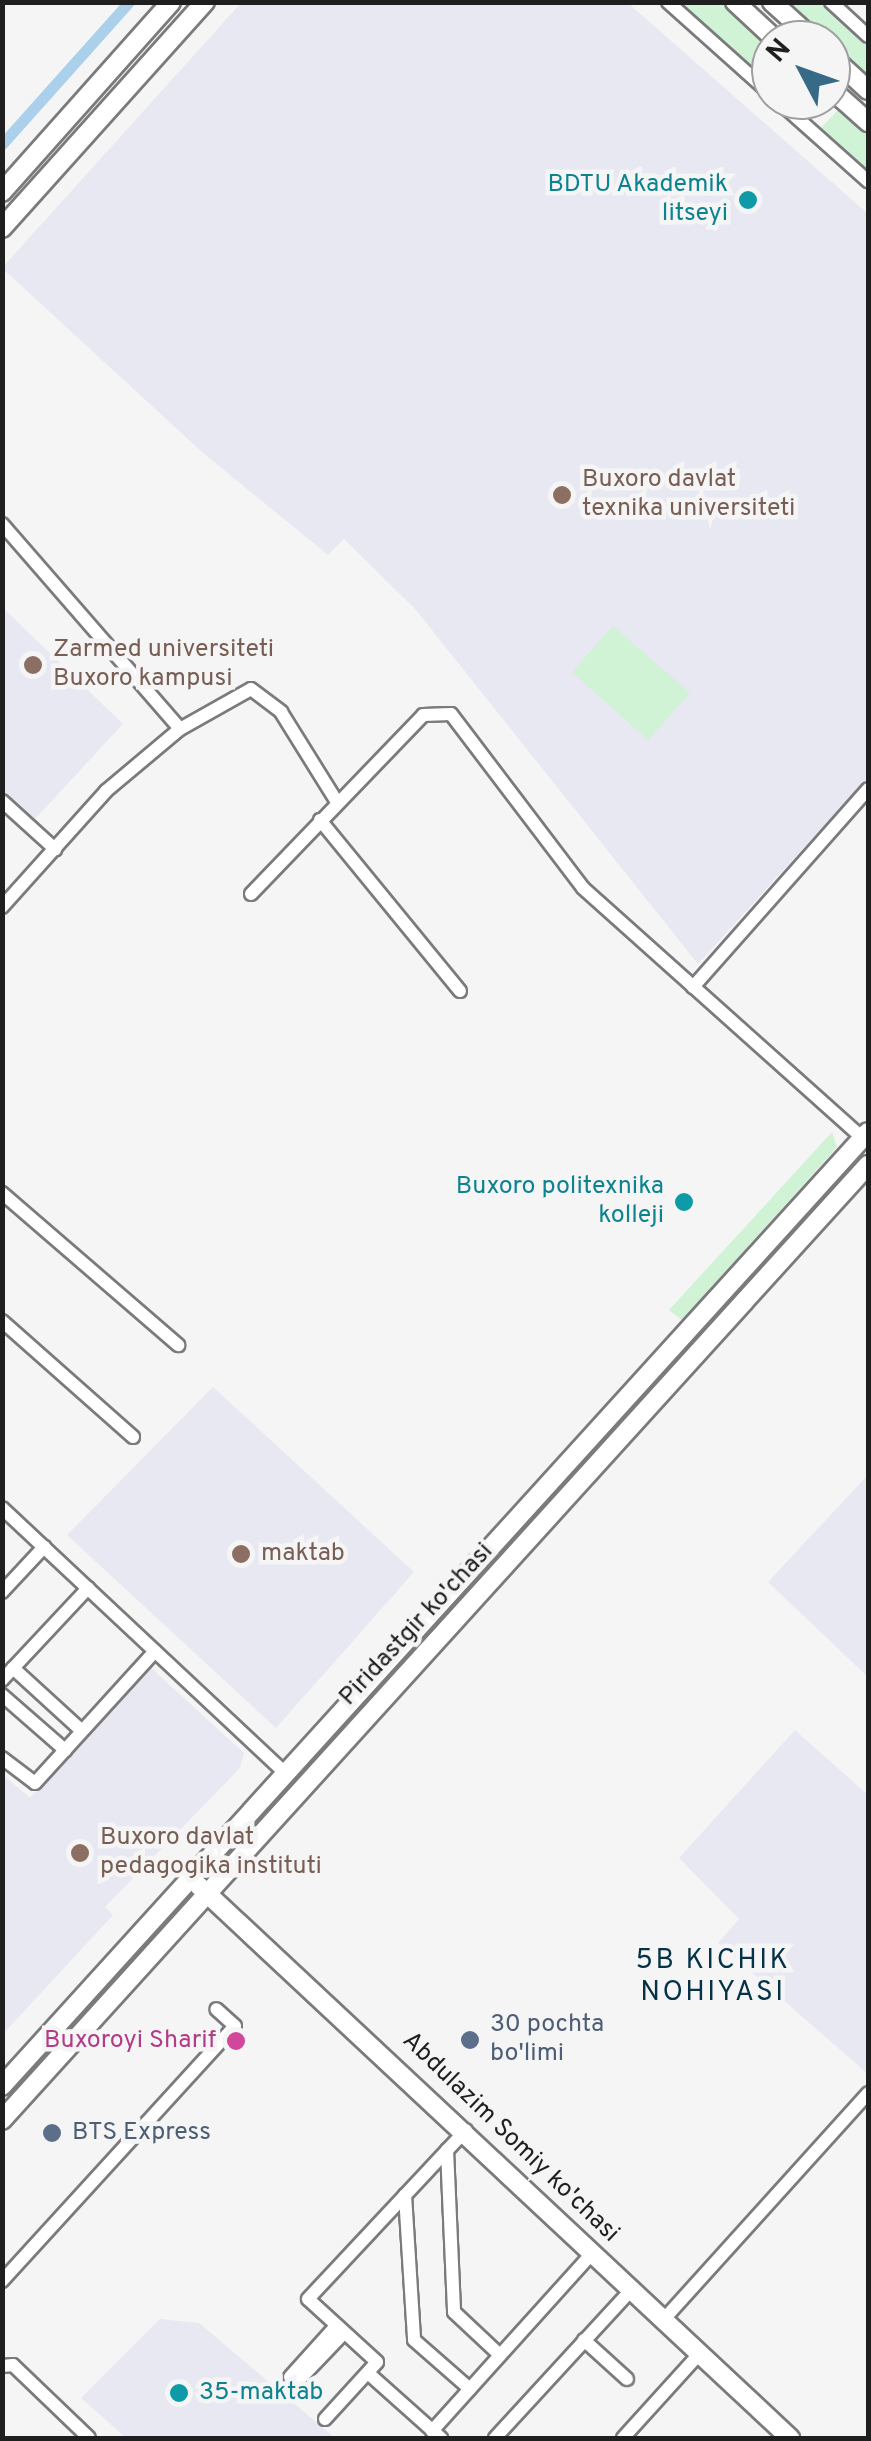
<!DOCTYPE html>
<html>
<head>
<meta charset="utf-8">
<style>
	body { margin:0 }
	#map { position:relative; width:871px; height:2441px; overflow:hidden; background:#f5f5f6; font-family:Overpass,sans-serif }
	div>[style] { position:absolute }
	.built>* { inset:0; background:#e7e8f1 }
	.green>* { inset:0; background:#d0f2d5 }
	.canal>* { height:11px; margin:-5.5px; padding:0 5.5px; transform-origin:5.5px; border-radius:5.5px; background:#abd0eb }
	.roads { filter:drop-shadow(2px 0 #7b7b7d) drop-shadow(-2px 0 #7b7b7d) drop-shadow(0 2px #7b7b7d) drop-shadow(0 -2px #7b7b7d) }
	.street>* { height:12px; margin:-6px; padding:0 6px; transform-origin:6px; border-radius:6px; background:#fff }
	.secondary>* { height:18px; margin:-9px; padding:0 9px; transform-origin:9px; border-radius:9px; background:#fff }
	.dots>* { width:28px; height:28px; translate:-50% -50%; box-sizing:border-box; border:5px solid #f5f5f6; border-radius:50% }
	span { translate:-50% -50%; white-space:nowrap; text-align:center; line-height:1.15; -webkit-text-stroke:9px #f5f5f6; paint-order:stroke }
	.culture-label { font-size:25px; color:#0d838f }
	.right { translate:-100% -50%; text-align:right }
	.left { translate:0 -50%; text-align:left }
	.education-label { font-size:25px; color:#785e54 }
	.street-label { font-size:25px; color:#1f1f20 }
	.service-label { font-size:25px; color:#4e5e75 }
	.hotel-label { font-size:25px; color:#b23c85 }
	.neighbourhood-label { font-size:28px; color:#053247; letter-spacing:2.5px }
	.frame { position:absolute; inset:0; border:5px solid #1f1f20; pointer-events:none }
	.north { position:absolute; left:751px; top:20px; width:100px; height:100px; box-sizing:border-box; background:#f5f5f6; border:2px solid #9f9fa0; border-radius:50%; rotate:311deg; font-size:28px; font-weight:700; line-height:40px; text-align:center; color:#1f1f20 }
	.north::after { content:''; display:block; margin:auto; width:35px; height:45px; background:#366a87; clip-path:polygon(50% 0,100% 100%,50% 72%,0 100%) }
</style>
</head>
<body>
<div id="map">
	<div class="built">
		<i style="clip-path:polygon(241px 3px,628px 3px,868px 214px,868px 777px,698px 964px,416px 610px,344px 539px,328px 555px,202px 452px,2px 268px)"></i>
		<i style="clip-path:polygon(2px 607px,123px 724px,32px 822px,3px 795px)"></i>
		<i style="clip-path:polygon(213px 1387px,414px 1572px,276px 1728px,67px 1535px)"></i>
		<i style="clip-path:polygon(868px 1475px,868px 1677px,768px 1582px)"></i>
		<i style="clip-path:polygon(150px 1667px,244px 1753px,240px 1768px,105px 1907px,113px 1915px,3px 2034px,2px 1774px,30px 1798px)"></i>
		<i style="clip-path:polygon(795px 1730px,868px 1795px,868px 2074px,718px 1943px,739px 1919px,679px 1858px)"></i>
		<i style="clip-path:polygon(160px 2319px,199px 2323px,335px 2438px,126px 2438px,81px 2398px)"></i>
	</div>
	<div class="green">
		<i style="clip-path:polygon(678px 3px,723px 3px,771px 46px,771px 86px)"></i>
		<i style="clip-path:polygon(782px 3px,821px 3px,868px 46px,868px 80px)"></i>
		<i style="clip-path:polygon(839px 109px,868px 135px,868px 174px,820px 129px)"></i>
		<i style="clip-path:polygon(613px 626px,690px 693px,648px 740px,572px 672px)"></i>
		<i style="clip-path:polygon(832px 1132px,837px 1147px,682px 1320px,669px 1310px)"></i>
	</div>
	<div class="canal">
		<i style="left:2px;top:144px;width:191px;rotate:-48.2deg"></i>
	</div>
	<div class="roads">
		<div class="street">
			<i style="left:668px;top:2px;width:138px;rotate:41.8deg"></i>
			<i style="left:831px;top:2px;width:50px;rotate:42.6deg"></i>
			<i style="left:777px;top:100px;width:122px;rotate:41.7deg"></i>
			<i style="left:2px;top:524px;width:271px;rotate:49deg"></i>
			<i style="left:2px;top:801px;width:72px;rotate:42.2deg"></i>
			<i style="left:320px;top:820px;width:221px;rotate:50.7deg"></i>
			<i style="left:251px;top:894px;width:248px;rotate:-46.1deg"></i>
			<i style="left:423px;top:715px;width:28px;rotate:-2deg"></i>
			<i style="left:451px;top:714px;width:218px;rotate:52.8deg"></i>
			<i style="left:583px;top:888px;width:375px;rotate:41.8deg"></i>
			<i style="left:2px;top:907px;width:156px;rotate:-48.1deg"></i>
			<i style="left:106px;top:791px;width:97px;rotate:-40deg"></i>
			<i style="left:180px;top:729px;width:81px;rotate:-29.4deg"></i>
			<i style="left:251px;top:689px;width:38px;rotate:37deg"></i>
			<i style="left:281px;top:712px;width:106px;rotate:58.1deg"></i>
			<i style="left:693px;top:987px;width:264px;rotate:-48.5deg"></i>
			<i style="left:2px;top:1193px;width:233px;rotate:40.8deg"></i>
			<i style="left:2px;top:1321px;width:175px;rotate:41.5deg"></i>
			<i style="left:2px;top:1508px;width:389px;rotate:43.1deg"></i>
			<i style="left:2px;top:1592px;width:62px;rotate:-47deg"></i>
			<i style="left:13px;top:1668px;width:93px;rotate:42.4deg"></i>
			<i style="left:2px;top:1680px;width:126px;rotate:-46.9deg"></i>
			<i style="left:2px;top:1695px;width:84px;rotate:41.1deg"></i>
			<i style="left:2px;top:1758px;width:41px;rotate:37.1deg"></i>
			<i style="left:35px;top:1783px;width:178px;rotate:-47.7deg"></i>
			<i style="left:447px;top:2150px;width:162px;rotate:87.5deg"></i>
			<i style="left:454px;top:2312px;width:63px;rotate:43.1deg"></i>
			<i style="left:405px;top:2195px;width:145px;rotate:86.4deg"></i>
			<i style="left:414px;top:2340px;width:74px;rotate:41.2deg"></i>
			<i style="left:2px;top:2281px;width:345px;rotate:-47.6deg"></i>
			<i style="left:235px;top:2026px;width:25px;rotate:-138deg"></i>
			<i style="left:665px;top:2318px;width:303px;rotate:-47.9deg"></i>
			<i style="left:584px;top:2340px;width:58px;rotate:42.2deg"></i>
			<i style="left:2px;top:2366px;width:11px;rotate:-5deg"></i>
			<i style="left:13px;top:2365px;width:105px;rotate:43.8deg"></i>
			<i style="left:368px;top:2373px;width:98px;rotate:41.7deg"></i>
			<i style="left:290px;top:2377px;width:69px;rotate:-48deg"></i>
			<i style="left:296px;top:2383px;width:68px;rotate:-46.2deg"></i>
			<i style="left:325px;top:2419px;width:77px;rotate:-47.6deg"></i>
			<i style="left:377px;top:2362px;width:93px;rotate:-137.6deg"></i>
			<i style="left:308px;top:2299px;width:231px;rotate:-46.9deg"></i>
			<i style="left:432px;top:2431px;width:241px;rotate:-48deg"></i>
			<i style="left:495px;top:2438px;width:204px;rotate:-47.4deg"></i>
			<i style="left:623px;top:2438px;width:116px;rotate:-47.8deg"></i>
		</div>
		<div class="secondary">
			<i style="left:735px;top:2px;width:56px;rotate:42.8deg"></i>
			<i style="left:772px;top:2px;width:57px;rotate:42.1deg"></i>
			<i style="left:831px;top:56px;width:50px;rotate:42.6deg"></i>
			<i style="left:831px;top:89px;width:50px;rotate:41.7deg"></i>
			<i style="left:2px;top:192px;width:254px;rotate:-48.3deg"></i>
			<i style="left:2px;top:228px;width:304px;rotate:-48.1deg"></i>
			<i style="left:199px;top:1886px;width:809px;rotate:43.05deg"></i>
			<i style="left:2px;top:2086px;width:1288px;rotate:-47.77deg"></i>
			<i style="left:2px;top:2120px;width:1289px;rotate:-47.8deg"></i>
		</div>
	</div>
	<div class="dots">
		<i style="left:748px;top:200px;background:#0f9aa8"></i>
		<i style="left:562px;top:495px;background:#8d6e63"></i>
		<i style="left:33px;top:665px;background:#8d6e63"></i>
		<i style="left:684px;top:1202px;background:#0f9aa8"></i>
		<i style="left:241px;top:1554px;background:#8d6e63"></i>
		<i style="left:80px;top:1853px;background:#8d6e63"></i>
		<i style="left:470px;top:2040px;background:#5c6f8a"></i>
		<i style="left:236px;top:2041px;background:#d1479c"></i>
		<i style="left:52px;top:2133px;background:#5c6f8a"></i>
		<i style="left:179px;top:2393px;background:#0f9aa8"></i>
	</div>
	<div class="culture-label">
		<span class="right" style="left:728px;top:200px">BDTU Akademik<br>litseyi</span>
		<span class="right" style="left:664px;top:1202px">Buxoro politexnika<br>kolleji</span>
		<span class="left" style="left:199px;top:2393px">35-maktab</span>
	</div>
	<div class="education-label">
		<span class="left" style="left:582px;top:495px">Buxoro davlat<br>texnika universiteti</span>
		<span class="left" style="left:53px;top:665px">Zarmed universiteti<br>Buxoro kampusi</span>
		<span class="left" style="left:261px;top:1554px">maktab</span>
		<span class="left" style="left:100px;top:1853px">Buxoro davlat<br>pedagogika instituti</span>
	</div>
	<div class="street-label">
		<span style="left:417px;top:1625px;rotate:-47deg">Piridastgir ko'chasi</span>
		<span style="left:510px;top:2138px;rotate:44deg">Abdulazim Somiy ko'chasi</span>
	</div>
	<div class="service-label">
		<span class="left" style="left:490px;top:2040px">30 pochta<br>bo'limi</span>
		<span class="left" style="left:72px;top:2133px">BTS Express</span>
	</div>
	<div class="hotel-label">
		<span class="right" style="left:216px;top:2041px">Buxoroyi Sharif</span>
	</div>
	<div class="neighbourhood-label">
		<span style="left:713px;top:1977px">5B KICHIK<br>NOHIYASI</span>
	</div>
	<div class="frame"></div>
	<div class="north">N</div>
</div>
</body>
</html>
